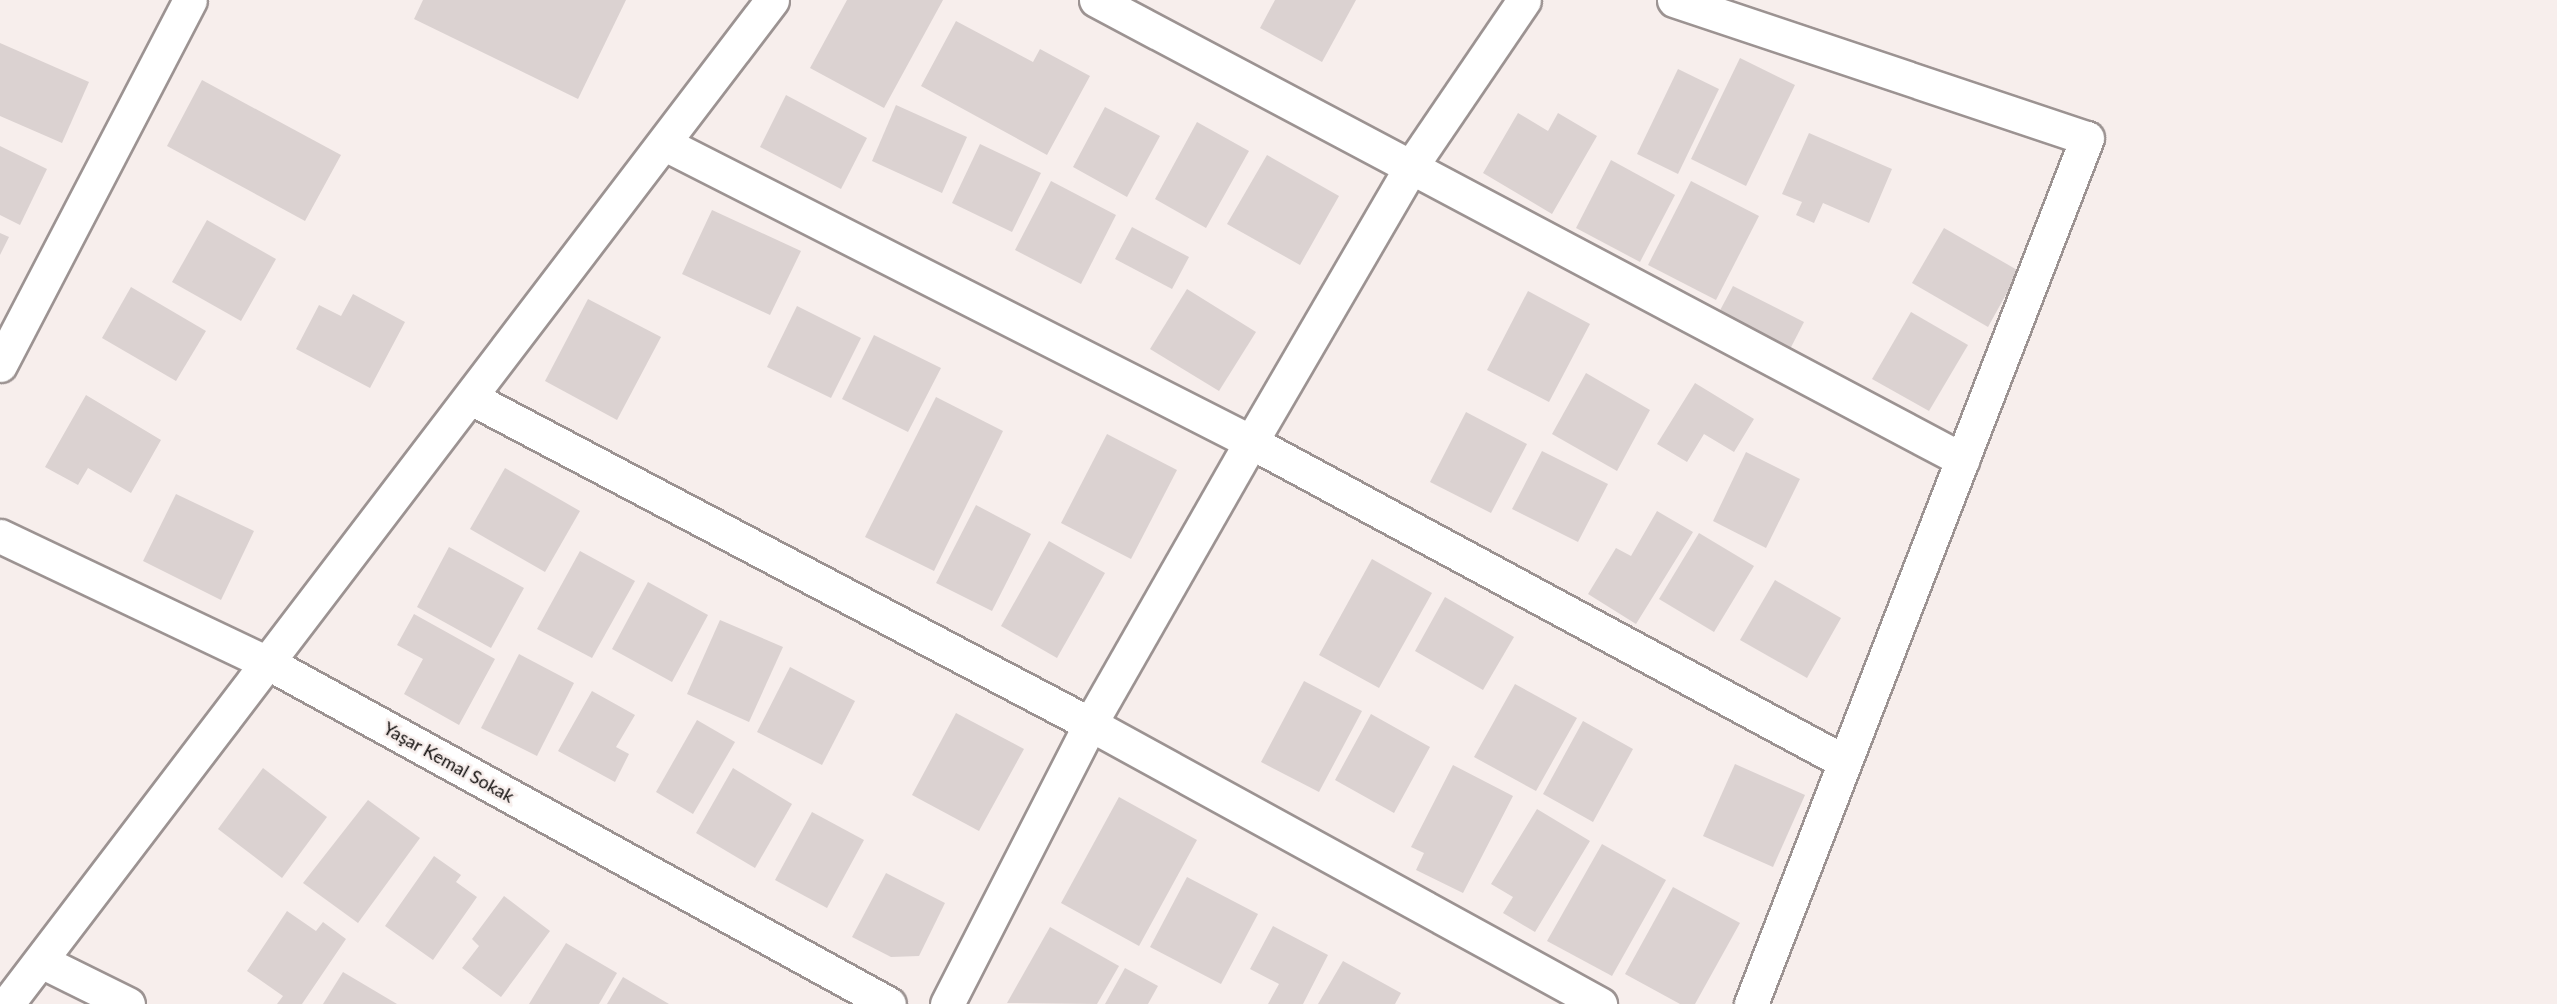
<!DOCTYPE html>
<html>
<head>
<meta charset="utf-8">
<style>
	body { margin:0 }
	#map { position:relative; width:2557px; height:1004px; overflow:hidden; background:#f7eeec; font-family:Lato,sans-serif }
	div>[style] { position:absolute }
	.building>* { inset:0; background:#dbd2d1 }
	.roads { filter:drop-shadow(2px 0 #9c9392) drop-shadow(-2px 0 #9c9392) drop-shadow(0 2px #9c9392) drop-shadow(0 -2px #9c9392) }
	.minor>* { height:33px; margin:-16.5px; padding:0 16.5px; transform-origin:16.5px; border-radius:16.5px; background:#fff }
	span { translate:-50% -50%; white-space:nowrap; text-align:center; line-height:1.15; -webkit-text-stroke:5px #f7eeec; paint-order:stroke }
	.street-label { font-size:18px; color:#100d0c }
</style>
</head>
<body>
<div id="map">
	<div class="building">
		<i style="clip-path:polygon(423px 0,626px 0,578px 99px,414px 19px)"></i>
		<i style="clip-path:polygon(847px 0,943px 0,884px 108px,810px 68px)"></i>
		<i style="clip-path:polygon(1275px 0,1356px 0,1322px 62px,1260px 28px)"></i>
		<i style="clip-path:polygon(956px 21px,1033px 62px,1040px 49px,1090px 76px,1047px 155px,921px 86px)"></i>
		<i style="clip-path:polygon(0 43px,89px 82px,62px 143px,0 116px)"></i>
		<i style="clip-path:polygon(1740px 58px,1795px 85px,1746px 186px,1691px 159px)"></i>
		<i style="clip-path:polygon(1678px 69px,1719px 89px,1678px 174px,1637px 154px)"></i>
		<i style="clip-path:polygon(202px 80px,341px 155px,305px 221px,167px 146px)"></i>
		<i style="clip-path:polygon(786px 95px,867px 138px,841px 189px,760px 147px)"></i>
		<i style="clip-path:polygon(896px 105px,967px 137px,942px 193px,872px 161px)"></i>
		<i style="clip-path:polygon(1105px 107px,1160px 136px,1127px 197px,1073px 167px)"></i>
		<i style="clip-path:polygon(1518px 113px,1548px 131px,1558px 113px,1597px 136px,1552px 214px,1483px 173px)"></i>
		<i style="clip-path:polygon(1197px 122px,1249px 151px,1206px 228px,1155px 199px)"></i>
		<i style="clip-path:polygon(1809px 133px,1892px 169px,1869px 223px,1823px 203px,1814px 223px,1796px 215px,1802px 202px,1782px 194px)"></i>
		<i style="clip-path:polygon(980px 144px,1041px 173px,1012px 232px,952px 203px)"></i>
		<i style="clip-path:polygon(0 146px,47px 169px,20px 225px,0 215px)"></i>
		<i style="clip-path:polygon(1267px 155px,1339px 196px,1300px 265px,1227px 224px)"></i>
		<i style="clip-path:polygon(1611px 160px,1675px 195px,1640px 262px,1576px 228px)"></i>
		<i style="clip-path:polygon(1051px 181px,1116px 215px,1081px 284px,1015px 250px)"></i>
		<i style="clip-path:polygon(1691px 181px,1759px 216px,1716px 300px,1648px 265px)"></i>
		<i style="clip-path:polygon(712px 210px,801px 251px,770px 315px,682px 274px)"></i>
		<i style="clip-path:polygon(207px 220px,276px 259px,241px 321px,172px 282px)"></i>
		<i style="clip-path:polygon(1132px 227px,1189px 257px,1172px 289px,1115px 259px)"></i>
		<i style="clip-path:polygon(1944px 228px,2019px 271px,1988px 327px,1912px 283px)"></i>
		<i style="clip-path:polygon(0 233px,9px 237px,0 255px)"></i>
		<i style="clip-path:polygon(1733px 286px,1804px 322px,1788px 353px,1717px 316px)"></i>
		<i style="clip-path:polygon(131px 287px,206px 331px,176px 381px,102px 338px)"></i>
		<i style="clip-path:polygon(1187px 289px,1256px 332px,1219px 391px,1150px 349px)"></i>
		<i style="clip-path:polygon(1528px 291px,1590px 324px,1549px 402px,1487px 370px)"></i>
		<i style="clip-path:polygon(353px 294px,405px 322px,370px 388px,296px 349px,319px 305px,341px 316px)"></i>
		<i style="clip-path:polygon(588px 299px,661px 337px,617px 420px,545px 381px)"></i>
		<i style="clip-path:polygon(797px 306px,861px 338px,831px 398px,767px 367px)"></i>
		<i style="clip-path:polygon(1911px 312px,1968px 345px,1929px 411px,1872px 379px)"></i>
		<i style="clip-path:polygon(874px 335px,941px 368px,908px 432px,842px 399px)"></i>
		<i style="clip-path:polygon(1586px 373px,1650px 410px,1617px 471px,1552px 434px)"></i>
		<i style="clip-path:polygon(1695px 383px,1754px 419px,1734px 452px,1704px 434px,1687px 462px,1657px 444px)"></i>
		<i style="clip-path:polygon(86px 395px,161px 440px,131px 493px,88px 468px,78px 485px,45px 467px)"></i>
		<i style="clip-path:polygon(936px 397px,1003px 431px,934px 571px,865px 537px)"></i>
		<i style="clip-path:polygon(1466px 412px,1527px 444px,1491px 513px,1430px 482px)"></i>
		<i style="clip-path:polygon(1107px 434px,1177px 470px,1131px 559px,1061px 523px)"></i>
		<i style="clip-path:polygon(1542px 451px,1608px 484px,1578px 542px,1512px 509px)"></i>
		<i style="clip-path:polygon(1746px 452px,1800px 479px,1766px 548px,1713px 521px)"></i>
		<i style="clip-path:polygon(505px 468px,580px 511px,545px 572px,470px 529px)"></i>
		<i style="clip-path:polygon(176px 494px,254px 531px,221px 600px,143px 561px)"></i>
		<i style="clip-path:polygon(976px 505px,1031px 534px,992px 611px,936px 583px)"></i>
		<i style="clip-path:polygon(1657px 511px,1693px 532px,1636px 624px,1588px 594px,1616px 548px,1631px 556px)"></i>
		<i style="clip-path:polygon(1699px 533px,1754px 566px,1714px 632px,1659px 599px)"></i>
		<i style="clip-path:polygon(1049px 541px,1105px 573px,1057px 658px,1001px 626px)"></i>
		<i style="clip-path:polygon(449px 547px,524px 588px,491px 648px,417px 607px)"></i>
		<i style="clip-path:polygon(580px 551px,635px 581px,592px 658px,537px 629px)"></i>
		<i style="clip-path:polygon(1372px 559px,1432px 593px,1379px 688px,1319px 655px)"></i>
		<i style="clip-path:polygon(1775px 580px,1841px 618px,1807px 678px,1740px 640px)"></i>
		<i style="clip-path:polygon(648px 582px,708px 615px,672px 682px,612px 649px)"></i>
		<i style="clip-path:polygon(1445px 597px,1514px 637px,1483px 690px,1415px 651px)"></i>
		<i style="clip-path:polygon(414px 614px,495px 659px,459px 725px,404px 694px,423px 659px,397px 645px)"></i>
		<i style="clip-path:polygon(720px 620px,783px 647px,749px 722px,687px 694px)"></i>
		<i style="clip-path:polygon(519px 654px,574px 683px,537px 756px,481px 728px)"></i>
		<i style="clip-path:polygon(790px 667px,855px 701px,822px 765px,757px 732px)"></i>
		<i style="clip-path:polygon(1304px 681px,1362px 711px,1319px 792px,1261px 762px)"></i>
		<i style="clip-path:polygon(1515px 684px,1577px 718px,1536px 791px,1474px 757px)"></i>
		<i style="clip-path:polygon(592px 691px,635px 715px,616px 747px,629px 754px,615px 782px,558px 751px)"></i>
		<i style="clip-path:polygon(956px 713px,1024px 749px,979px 831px,912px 795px)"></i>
		<i style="clip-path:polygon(1371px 714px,1430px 747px,1394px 813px,1335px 780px)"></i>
		<i style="clip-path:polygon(697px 720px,735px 742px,693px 814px,656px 792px)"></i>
		<i style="clip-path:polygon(1583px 721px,1633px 749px,1593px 822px,1543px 794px)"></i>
		<i style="clip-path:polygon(1735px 764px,1805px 795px,1773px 867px,1703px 836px)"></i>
		<i style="clip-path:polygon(1453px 765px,1513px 796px,1463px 893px,1416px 870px,1424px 853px,1411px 847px)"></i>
		<i style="clip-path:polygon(263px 768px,327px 817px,282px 878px,218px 829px)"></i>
		<i style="clip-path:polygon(733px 768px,792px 804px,755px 868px,696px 833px)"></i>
		<i style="clip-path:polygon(1119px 797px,1197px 840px,1139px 946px,1061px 903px)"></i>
		<i style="clip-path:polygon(368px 800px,420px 838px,358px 923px,303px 883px)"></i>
		<i style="clip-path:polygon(1537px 809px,1590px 841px,1535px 932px,1503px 913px,1513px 897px,1491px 884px)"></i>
		<i style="clip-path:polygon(812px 812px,864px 840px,827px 908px,775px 880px)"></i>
		<i style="clip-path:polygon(1602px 844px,1666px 880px,1612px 976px,1547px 941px)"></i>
		<i style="clip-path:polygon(434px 856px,461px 875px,456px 882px,477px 897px,433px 960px,385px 926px)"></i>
		<i style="clip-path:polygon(886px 873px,945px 903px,919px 956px,891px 957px,852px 937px)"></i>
		<i style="clip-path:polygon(1187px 877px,1258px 914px,1221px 984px,1150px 947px)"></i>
		<i style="clip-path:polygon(1673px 887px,1740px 923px,1695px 1004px,1680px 1004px,1625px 974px)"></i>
		<i style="clip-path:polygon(504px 896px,550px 931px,501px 997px,462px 968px,479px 946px,472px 939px)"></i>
		<i style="clip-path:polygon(287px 911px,316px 931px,323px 922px,346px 939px,302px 1004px,277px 1004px,283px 996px,247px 971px)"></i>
		<i style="clip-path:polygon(1273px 926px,1328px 955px,1303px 1004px,1268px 1004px,1279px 984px,1250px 969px)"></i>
		<i style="clip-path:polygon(1050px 927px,1119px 966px,1097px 1004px,1007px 1003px)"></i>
		<i style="clip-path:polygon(566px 943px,617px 973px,599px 1004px,529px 1004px)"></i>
		<i style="clip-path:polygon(1343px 961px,1401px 993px,1395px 1004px,1318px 1004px)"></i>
		<i style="clip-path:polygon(1125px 968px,1158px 986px,1148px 1004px,1105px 1004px)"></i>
		<i style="clip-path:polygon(343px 972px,397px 1004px,323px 1004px)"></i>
		<i style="clip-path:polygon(623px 977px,669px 1004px,607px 1004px)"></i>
	</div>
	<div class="roads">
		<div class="minor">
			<i style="left:1096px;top:0;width:981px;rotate:27.95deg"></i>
			<i style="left:1674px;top:0;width:435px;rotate:18.5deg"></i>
			<i style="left:2087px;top:138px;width:929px;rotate:111.21deg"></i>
			<i style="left:665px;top:144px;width:657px;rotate:26.95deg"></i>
			<i style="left:1251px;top:442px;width:672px;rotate:28.32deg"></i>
			<i style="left:0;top:365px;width:411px;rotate:-62.5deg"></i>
			<i style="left:473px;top:399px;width:697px;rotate:27.78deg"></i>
			<i style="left:1090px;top:724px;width:582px;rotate:28.77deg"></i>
			<i style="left:0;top:536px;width:299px;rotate:25.4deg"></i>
			<i style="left:270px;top:664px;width:706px;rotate:28.78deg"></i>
			<i style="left:41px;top:961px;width:97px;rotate:26.3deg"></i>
			<i style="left:7px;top:1004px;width:1262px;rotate:-52.69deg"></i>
			<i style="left:947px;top:1004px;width:314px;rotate:-62.9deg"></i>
			<i style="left:1090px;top:724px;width:325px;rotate:-60.3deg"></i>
			<i style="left:1251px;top:442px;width:320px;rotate:-59.8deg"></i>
			<i style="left:1412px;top:165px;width:199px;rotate:-55.8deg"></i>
		</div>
	</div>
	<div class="street-label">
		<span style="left:449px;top:762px;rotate:29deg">Yaşar Kemal Sokak</span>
	</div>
</div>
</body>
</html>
